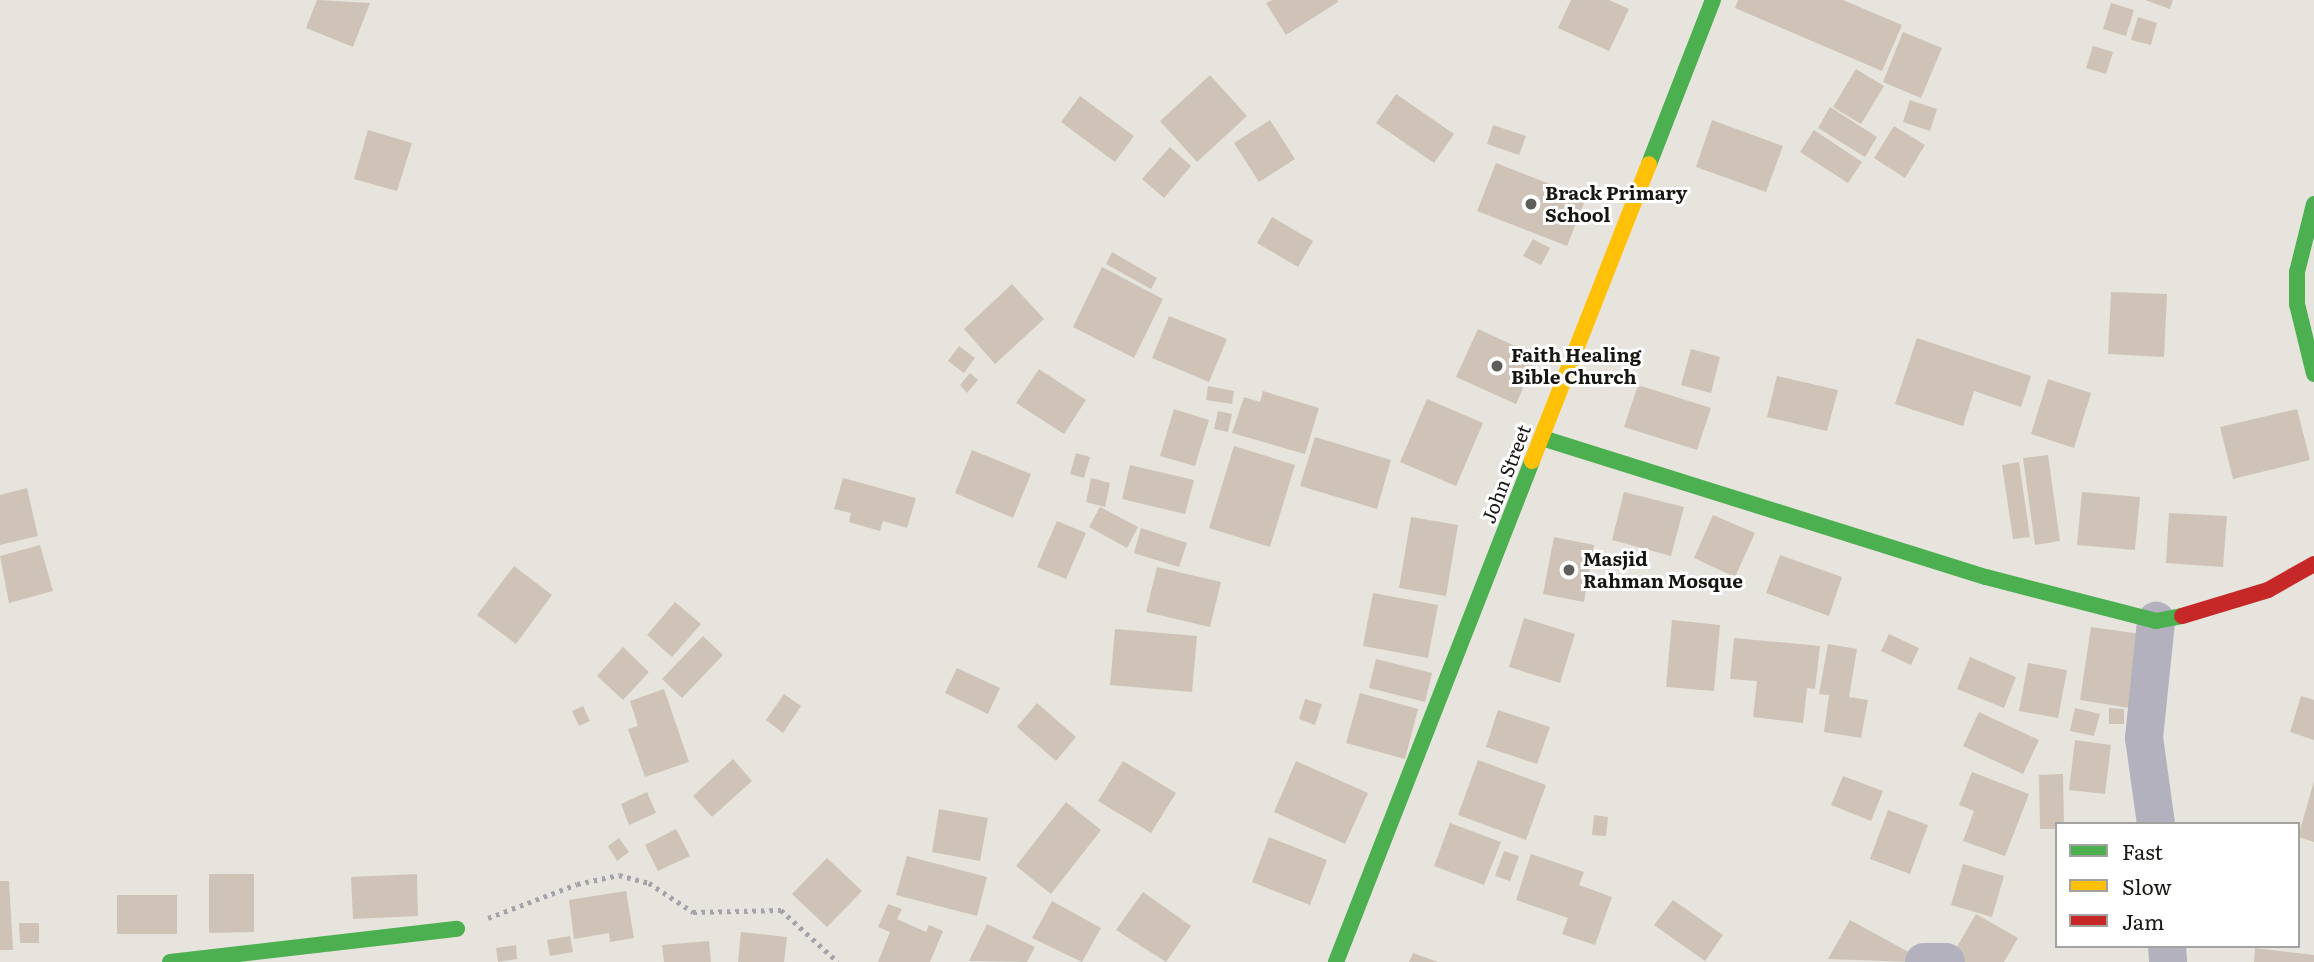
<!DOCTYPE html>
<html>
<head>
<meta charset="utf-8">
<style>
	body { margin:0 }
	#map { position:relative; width:2314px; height:962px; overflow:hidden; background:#e6e4dd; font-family:Literata,serif }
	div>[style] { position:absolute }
	.building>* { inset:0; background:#cfc3b7 }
	.path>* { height:4.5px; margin-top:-2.25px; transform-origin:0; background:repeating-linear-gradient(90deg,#a5a3a9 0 3.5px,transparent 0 8.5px) }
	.street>* { height:38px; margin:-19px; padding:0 19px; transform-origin:19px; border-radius:19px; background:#b3b1be }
	.fast>* { height:16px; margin:-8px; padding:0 8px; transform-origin:8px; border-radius:8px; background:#4caf50 }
	.slow>* { height:16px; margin:-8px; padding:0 8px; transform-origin:8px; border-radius:8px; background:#ffc107 }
	.jam>* { height:16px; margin:-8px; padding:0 8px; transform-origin:8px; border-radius:8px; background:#c62828 }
	.dots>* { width:19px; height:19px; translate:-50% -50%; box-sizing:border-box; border:4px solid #fff; border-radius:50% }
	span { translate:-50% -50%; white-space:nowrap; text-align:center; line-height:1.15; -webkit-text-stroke:6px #fff; paint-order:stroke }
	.poi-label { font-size:19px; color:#171611; font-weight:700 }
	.left { translate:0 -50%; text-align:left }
	.street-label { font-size:19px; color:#171611 }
	.legend { position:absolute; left:2055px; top:822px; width:245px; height:126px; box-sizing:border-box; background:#fff; border:2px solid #a2a2a0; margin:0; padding:9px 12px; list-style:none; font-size:21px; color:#171611 }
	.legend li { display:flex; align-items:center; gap:14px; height:35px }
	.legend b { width:35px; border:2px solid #a2a2a0 }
</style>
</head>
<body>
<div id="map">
	<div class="building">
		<i style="clip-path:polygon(317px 0,370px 3px,353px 47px,306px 28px)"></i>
		<i style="clip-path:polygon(1272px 0,1337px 0,1338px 2px,1286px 35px,1266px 3px)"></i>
		<i style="clip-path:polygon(1571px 0,1609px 0,1629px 9px,1609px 51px,1558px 28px)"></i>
		<i style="clip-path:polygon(1738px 0,1843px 0,1902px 25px,1882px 71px,1735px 8px)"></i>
		<i style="clip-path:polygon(2145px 0,2173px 0,2170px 9px)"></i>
		<i style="clip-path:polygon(2111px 3px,2134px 10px,2126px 36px,2103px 29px)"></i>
		<i style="clip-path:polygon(2138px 17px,2157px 23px,2151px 45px,2131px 40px)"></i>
		<i style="clip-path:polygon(1903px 32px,1942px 48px,1921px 98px,1883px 82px)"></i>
		<i style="clip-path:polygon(2093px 46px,2113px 52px,2106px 74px,2086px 68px)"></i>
		<i style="clip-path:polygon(1856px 69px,1884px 86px,1861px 124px,1833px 107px)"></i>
		<i style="clip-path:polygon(1210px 75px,1247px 116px,1197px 162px,1160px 121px)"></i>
		<i style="clip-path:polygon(1396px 94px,1454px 134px,1434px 163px,1376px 123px)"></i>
		<i style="clip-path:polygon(1080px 96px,1134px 136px,1115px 162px,1061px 122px)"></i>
		<i style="clip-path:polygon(1910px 100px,1937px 109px,1930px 131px,1903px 122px)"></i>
		<i style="clip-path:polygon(1830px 107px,1877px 137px,1865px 157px,1818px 128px)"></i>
		<i style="clip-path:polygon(1270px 120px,1295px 159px,1259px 182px,1234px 143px)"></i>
		<i style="clip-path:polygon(1712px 120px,1783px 146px,1766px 192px,1696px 167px)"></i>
		<i style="clip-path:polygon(1493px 125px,1526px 136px,1519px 155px,1487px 144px)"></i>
		<i style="clip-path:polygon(1894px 126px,1925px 145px,1905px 178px,1874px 158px)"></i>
		<i style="clip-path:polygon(368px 130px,412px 143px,397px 191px,354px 179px)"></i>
		<i style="clip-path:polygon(1814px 130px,1862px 162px,1848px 183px,1800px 152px)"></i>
		<i style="clip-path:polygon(1170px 147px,1191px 166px,1164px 198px,1142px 179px)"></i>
		<i style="clip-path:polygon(1496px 163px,1586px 198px,1567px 246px,1477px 211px)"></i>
		<i style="clip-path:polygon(1272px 217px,1313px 241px,1298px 267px,1257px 243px)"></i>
		<i style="clip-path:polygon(1533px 239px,1550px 248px,1541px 265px,1523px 256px)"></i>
		<i style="clip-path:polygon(1112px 252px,1157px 278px,1151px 289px,1106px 264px)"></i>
		<i style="clip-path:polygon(1102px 267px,1163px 299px,1134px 358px,1073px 327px)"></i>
		<i style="clip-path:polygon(1012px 284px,1044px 319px,995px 364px,964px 329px)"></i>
		<i style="clip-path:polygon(2111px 292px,2167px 294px,2164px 357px,2108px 354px)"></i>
		<i style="clip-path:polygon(1169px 316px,1227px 339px,1209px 382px,1152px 358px)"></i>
		<i style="clip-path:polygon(1478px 329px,1537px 356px,1516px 404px,1456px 377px)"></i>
		<i style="clip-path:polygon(1917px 338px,2031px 376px,2021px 407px,1974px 391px,1963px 426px,1895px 404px)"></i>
		<i style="clip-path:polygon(959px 346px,975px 358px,964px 373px,948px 361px)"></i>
		<i style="clip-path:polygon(1691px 349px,1720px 357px,1711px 393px,1681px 385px)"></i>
		<i style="clip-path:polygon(1039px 369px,1086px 400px,1064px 434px,1016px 403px)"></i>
		<i style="clip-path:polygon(970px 373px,978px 380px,967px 393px,960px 385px)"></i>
		<i style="clip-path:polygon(1777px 376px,1838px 390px,1827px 431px,1767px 417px)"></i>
		<i style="clip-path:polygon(2048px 379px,2091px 393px,2074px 448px,2031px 434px)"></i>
		<i style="clip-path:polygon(1638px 385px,1711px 408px,1697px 450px,1624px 427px)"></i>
		<i style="clip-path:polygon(1208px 386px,1234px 391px,1232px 404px,1206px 400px)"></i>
		<i style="clip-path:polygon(1263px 391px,1319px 408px,1305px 454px,1232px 433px,1244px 397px,1260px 402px)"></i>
		<i style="clip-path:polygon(1427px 399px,1483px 423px,1456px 486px,1400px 462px)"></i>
		<i style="clip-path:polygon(1174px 409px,1209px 420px,1195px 466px,1160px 456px)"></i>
		<i style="clip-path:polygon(2297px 409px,2310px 460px,2233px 479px,2220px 427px)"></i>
		<i style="clip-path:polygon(1218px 411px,1232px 414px,1228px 432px,1214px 429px)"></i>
		<i style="clip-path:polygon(1315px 437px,1391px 460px,1377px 509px,1300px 486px)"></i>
		<i style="clip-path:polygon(1234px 446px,1295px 465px,1270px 547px,1209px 528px)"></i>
		<i style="clip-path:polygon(972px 450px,1031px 474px,1013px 518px,955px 493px)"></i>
		<i style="clip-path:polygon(1076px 453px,1090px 457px,1084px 478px,1070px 474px)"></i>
		<i style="clip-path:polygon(2048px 455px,2060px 541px,2035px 545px,2023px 458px)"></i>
		<i style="clip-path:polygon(2019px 462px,2030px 537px,2013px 539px,2002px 465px)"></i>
		<i style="clip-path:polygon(1130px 465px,1194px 480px,1185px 514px,1122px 499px)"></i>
		<i style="clip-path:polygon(843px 478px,916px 498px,907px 528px,883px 521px,880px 531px,849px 522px,851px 513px,834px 509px)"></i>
		<i style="clip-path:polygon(1091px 478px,1110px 483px,1105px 507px,1086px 502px)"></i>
		<i style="clip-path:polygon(27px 488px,38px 536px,0 545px,0 495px)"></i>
		<i style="clip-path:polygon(1624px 492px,1684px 507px,1671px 556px,1612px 540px)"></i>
		<i style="clip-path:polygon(2082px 492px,2140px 497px,2135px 550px,2077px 545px)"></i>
		<i style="clip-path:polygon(1100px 507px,1138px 527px,1127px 548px,1089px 527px)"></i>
		<i style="clip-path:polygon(2169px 513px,2227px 516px,2223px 567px,2166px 563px)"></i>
		<i style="clip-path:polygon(1713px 515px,1755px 533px,1735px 577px,1694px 558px)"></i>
		<i style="clip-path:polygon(1411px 517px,1458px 525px,1446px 596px,1399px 588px)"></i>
		<i style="clip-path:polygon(1057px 521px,1086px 533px,1066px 579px,1037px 567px)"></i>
		<i style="clip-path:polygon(1141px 528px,1187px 543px,1179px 567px,1134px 553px)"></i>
		<i style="clip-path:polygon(1554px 537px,1594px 545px,1584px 602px,1543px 594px)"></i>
		<i style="clip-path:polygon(40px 545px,53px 591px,9px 603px,0 556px)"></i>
		<i style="clip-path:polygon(1780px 555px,1842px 577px,1829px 616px,1766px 593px)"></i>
		<i style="clip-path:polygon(514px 566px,552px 595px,516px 644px,477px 615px)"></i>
		<i style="clip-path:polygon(1157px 567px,1221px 582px,1210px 627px,1146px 612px)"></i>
		<i style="clip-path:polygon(1373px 593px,1438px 605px,1428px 658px,1363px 646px)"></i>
		<i style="clip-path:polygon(675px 602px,701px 624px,672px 657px,647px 635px)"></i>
		<i style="clip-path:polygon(1524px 618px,1575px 634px,1560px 683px,1509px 667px)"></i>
		<i style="clip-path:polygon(1672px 620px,1720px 625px,1714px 691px,1666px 687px)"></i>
		<i style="clip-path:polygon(2091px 627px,2141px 634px,2130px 708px,2080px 700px)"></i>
		<i style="clip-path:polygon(1115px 629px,1197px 636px,1192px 692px,1110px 685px)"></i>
		<i style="clip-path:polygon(1889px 634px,1919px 648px,1911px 665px,1881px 651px)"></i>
		<i style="clip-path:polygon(703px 636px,723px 655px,682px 698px,662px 679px)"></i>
		<i style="clip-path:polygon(1734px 638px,1820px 646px,1815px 689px,1807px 688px,1803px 723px,1753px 717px,1757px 681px,1730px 679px)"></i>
		<i style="clip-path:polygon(1828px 644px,1857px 649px,1849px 697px,1868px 700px,1861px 738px,1824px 732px,1829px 695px,1819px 694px)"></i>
		<i style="clip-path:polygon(623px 647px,649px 672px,623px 700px,597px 676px)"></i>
		<i style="clip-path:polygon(1970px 657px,2016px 677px,2004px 708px,1957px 689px)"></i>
		<i style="clip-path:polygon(1376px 659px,1432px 673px,1425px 702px,1369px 688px)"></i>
		<i style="clip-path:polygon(2028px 663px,2067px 670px,2058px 718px,2019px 711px)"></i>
		<i style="clip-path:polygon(957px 668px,1000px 688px,988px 714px,945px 693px)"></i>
		<i style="clip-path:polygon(664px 689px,689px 762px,645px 777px,628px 729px,638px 726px,630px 701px)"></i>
		<i style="clip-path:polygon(1360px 693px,1418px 709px,1405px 759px,1346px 743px)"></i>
		<i style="clip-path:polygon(784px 694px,801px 706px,783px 733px,766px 720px)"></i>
		<i style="clip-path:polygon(2301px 696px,2314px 700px,2314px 740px,2290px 732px)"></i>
		<i style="clip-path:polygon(1305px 699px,1322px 704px,1315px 725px,1299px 719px)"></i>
		<i style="clip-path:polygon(1037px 703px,1076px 737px,1056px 761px,1017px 727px)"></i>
		<i style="clip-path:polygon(583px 706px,590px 721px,579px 726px,572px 711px)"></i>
		<i style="clip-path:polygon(2075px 708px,2100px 714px,2094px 736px,2070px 731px)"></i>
		<i style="clip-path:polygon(2109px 708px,2124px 709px,2124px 724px,2109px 724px)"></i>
		<i style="clip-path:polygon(1498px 710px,1550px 727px,1537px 764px,1486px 747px)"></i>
		<i style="clip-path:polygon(1979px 712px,2039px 740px,2023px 774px,1963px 746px)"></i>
		<i style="clip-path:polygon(2075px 740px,2111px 745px,2105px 794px,2069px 790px)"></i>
		<i style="clip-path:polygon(733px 759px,752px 781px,712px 817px,693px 796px)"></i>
		<i style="clip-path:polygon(1478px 760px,1546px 785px,1526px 840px,1458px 815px)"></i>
		<i style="clip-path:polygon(1123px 761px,1176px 793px,1151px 833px,1098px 801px)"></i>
		<i style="clip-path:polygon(1296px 761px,1368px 793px,1345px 844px,1274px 812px)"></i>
		<i style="clip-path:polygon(1972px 772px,2029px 794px,2005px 856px,1963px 841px,1974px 811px,1959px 805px)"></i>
		<i style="clip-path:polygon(2063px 774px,2064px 824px,2057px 824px,2057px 829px,2040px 829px,2039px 775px)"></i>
		<i style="clip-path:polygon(1843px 776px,1883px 791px,1871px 821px,1831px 805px)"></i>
		<i style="clip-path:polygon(2314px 781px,2314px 842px,2298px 837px)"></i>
		<i style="clip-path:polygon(647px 792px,656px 813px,629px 825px,621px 804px)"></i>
		<i style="clip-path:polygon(1066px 802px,1101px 830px,1051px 894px,1016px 866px)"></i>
		<i style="clip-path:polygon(939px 809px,988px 818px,980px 861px,932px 852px)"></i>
		<i style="clip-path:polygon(1888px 810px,1928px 825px,1910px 874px,1870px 859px)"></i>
		<i style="clip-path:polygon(1594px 815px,1608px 817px,1606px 836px,1592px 835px)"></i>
		<i style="clip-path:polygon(1450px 823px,1501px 842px,1484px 885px,1434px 866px)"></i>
		<i style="clip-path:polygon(676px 829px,690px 856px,658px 871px,645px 845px)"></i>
		<i style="clip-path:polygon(1269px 837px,1327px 860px,1310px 905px,1252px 882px)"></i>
		<i style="clip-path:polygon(619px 838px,629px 852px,617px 861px,608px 846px)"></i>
		<i style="clip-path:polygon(1504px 851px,1519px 856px,1510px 881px,1495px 876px)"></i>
		<i style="clip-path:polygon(1531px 854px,1584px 872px,1579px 885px,1612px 897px,1595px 945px,1562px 934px,1568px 918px,1516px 900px)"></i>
		<i style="clip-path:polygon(907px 856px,987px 877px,977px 916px,896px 895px)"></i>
		<i style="clip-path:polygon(827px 858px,862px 891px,827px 927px,792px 894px)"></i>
		<i style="clip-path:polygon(1963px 864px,2004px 876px,1992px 917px,1951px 905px)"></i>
		<i style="clip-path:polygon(209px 874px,254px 874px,254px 932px,209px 933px)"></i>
		<i style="clip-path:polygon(417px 874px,418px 916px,353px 919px,351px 877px)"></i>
		<i style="clip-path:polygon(0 881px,9px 881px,13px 950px,0 950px)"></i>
		<i style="clip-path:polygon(626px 891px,634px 938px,610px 942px,609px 933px,574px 939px,569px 900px)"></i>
		<i style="clip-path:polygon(1143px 892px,1191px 926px,1166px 962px,1116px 930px)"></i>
		<i style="clip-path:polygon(117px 895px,177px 895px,177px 934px,117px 934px)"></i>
		<i style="clip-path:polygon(1673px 900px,1723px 935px,1705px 961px,1654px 925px)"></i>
		<i style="clip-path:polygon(1052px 901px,1101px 928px,1082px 962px,1032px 938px)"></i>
		<i style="clip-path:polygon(888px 904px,902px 909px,897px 919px,926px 932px,929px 925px,943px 931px,930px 962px,878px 962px,890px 932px,878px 927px)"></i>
		<i style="clip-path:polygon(1976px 914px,2018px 938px,2004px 962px,1959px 962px,1951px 957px)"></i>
		<i style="clip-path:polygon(1850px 920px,1914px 955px,1910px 962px,1828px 959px)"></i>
		<i style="clip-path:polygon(19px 923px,39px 923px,39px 943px,20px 943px)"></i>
		<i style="clip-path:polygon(987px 924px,1035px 947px,1027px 962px,969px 961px)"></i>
		<i style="clip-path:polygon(741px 932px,787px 937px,784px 962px,738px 962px)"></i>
		<i style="clip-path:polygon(570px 936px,573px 952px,550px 956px,547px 940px)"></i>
		<i style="clip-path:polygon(709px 941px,711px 962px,664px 962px,662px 945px)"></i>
		<i style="clip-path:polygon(516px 945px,517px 959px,498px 962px,496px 948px)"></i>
		<i style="clip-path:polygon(2255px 948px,2314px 955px,2314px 962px,2254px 962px)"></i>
		<i style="clip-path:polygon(1413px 953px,1438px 962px,1409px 962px)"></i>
	</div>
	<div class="path">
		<i style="left:488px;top:918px;width:95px;rotate:-20.9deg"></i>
		<i style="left:577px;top:884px;width:43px;rotate:-12.1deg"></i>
		<i style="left:619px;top:875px;width:31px;rotate:15deg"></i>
		<i style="left:649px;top:883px;width:53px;rotate:33.4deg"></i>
		<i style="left:693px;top:912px;width:88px;rotate:-1.3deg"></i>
		<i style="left:781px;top:910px;width:77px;rotate:42.4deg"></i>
	</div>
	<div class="street">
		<i style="left:2156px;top:824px;width:87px;rotate:-97.9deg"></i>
		<i style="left:2144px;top:738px;width:118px;rotate:-84.1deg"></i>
		<i style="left:2167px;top:946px;width:16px;rotate:86deg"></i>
		<i style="left:1924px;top:962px;width:22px"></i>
	</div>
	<div class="fast">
		<i style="left:1649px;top:164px;width:176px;rotate:-68.7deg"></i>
		<i style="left:2314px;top:204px;width:70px;rotate:104deg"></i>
		<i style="left:2297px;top:272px;width:32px;rotate:90deg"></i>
		<i style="left:2297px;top:304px;width:72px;rotate:76.3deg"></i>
		<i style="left:1542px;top:438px;width:465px;rotate:17.4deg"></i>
		<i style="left:1986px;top:577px;width:176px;rotate:14.5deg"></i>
		<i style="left:2156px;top:621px;width:26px;rotate:-11deg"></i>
		<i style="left:170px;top:962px;width:289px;rotate:-6.6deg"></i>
		<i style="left:1336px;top:962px;width:538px;rotate:-68.63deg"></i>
	</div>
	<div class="slow">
		<i style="left:1532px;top:461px;width:319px;rotate:-68.5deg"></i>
	</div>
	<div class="jam">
		<i style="left:2182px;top:616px;width:90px;rotate:-16.8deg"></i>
		<i style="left:2268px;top:590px;width:53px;rotate:-29.5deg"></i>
	</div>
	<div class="dots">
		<i style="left:1531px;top:204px;background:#5f5e58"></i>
		<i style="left:1497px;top:366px;background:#5f5e58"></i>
		<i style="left:1569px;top:570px;background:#5f5e58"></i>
	</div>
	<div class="poi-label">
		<span class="left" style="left:1545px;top:204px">Brack Primary<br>School</span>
		<span class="left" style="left:1511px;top:366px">Faith Healing<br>Bible Church</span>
		<span class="left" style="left:1583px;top:570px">Masjid<br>Rahman Mosque</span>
	</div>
	<div class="street-label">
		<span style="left:1506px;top:474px;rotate:-69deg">John Street</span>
	</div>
	<ul class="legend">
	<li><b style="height:9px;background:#4caf50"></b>Fast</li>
	<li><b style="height:9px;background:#ffc107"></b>Slow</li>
	<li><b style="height:9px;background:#c62828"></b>Jam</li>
	</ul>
</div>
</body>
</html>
